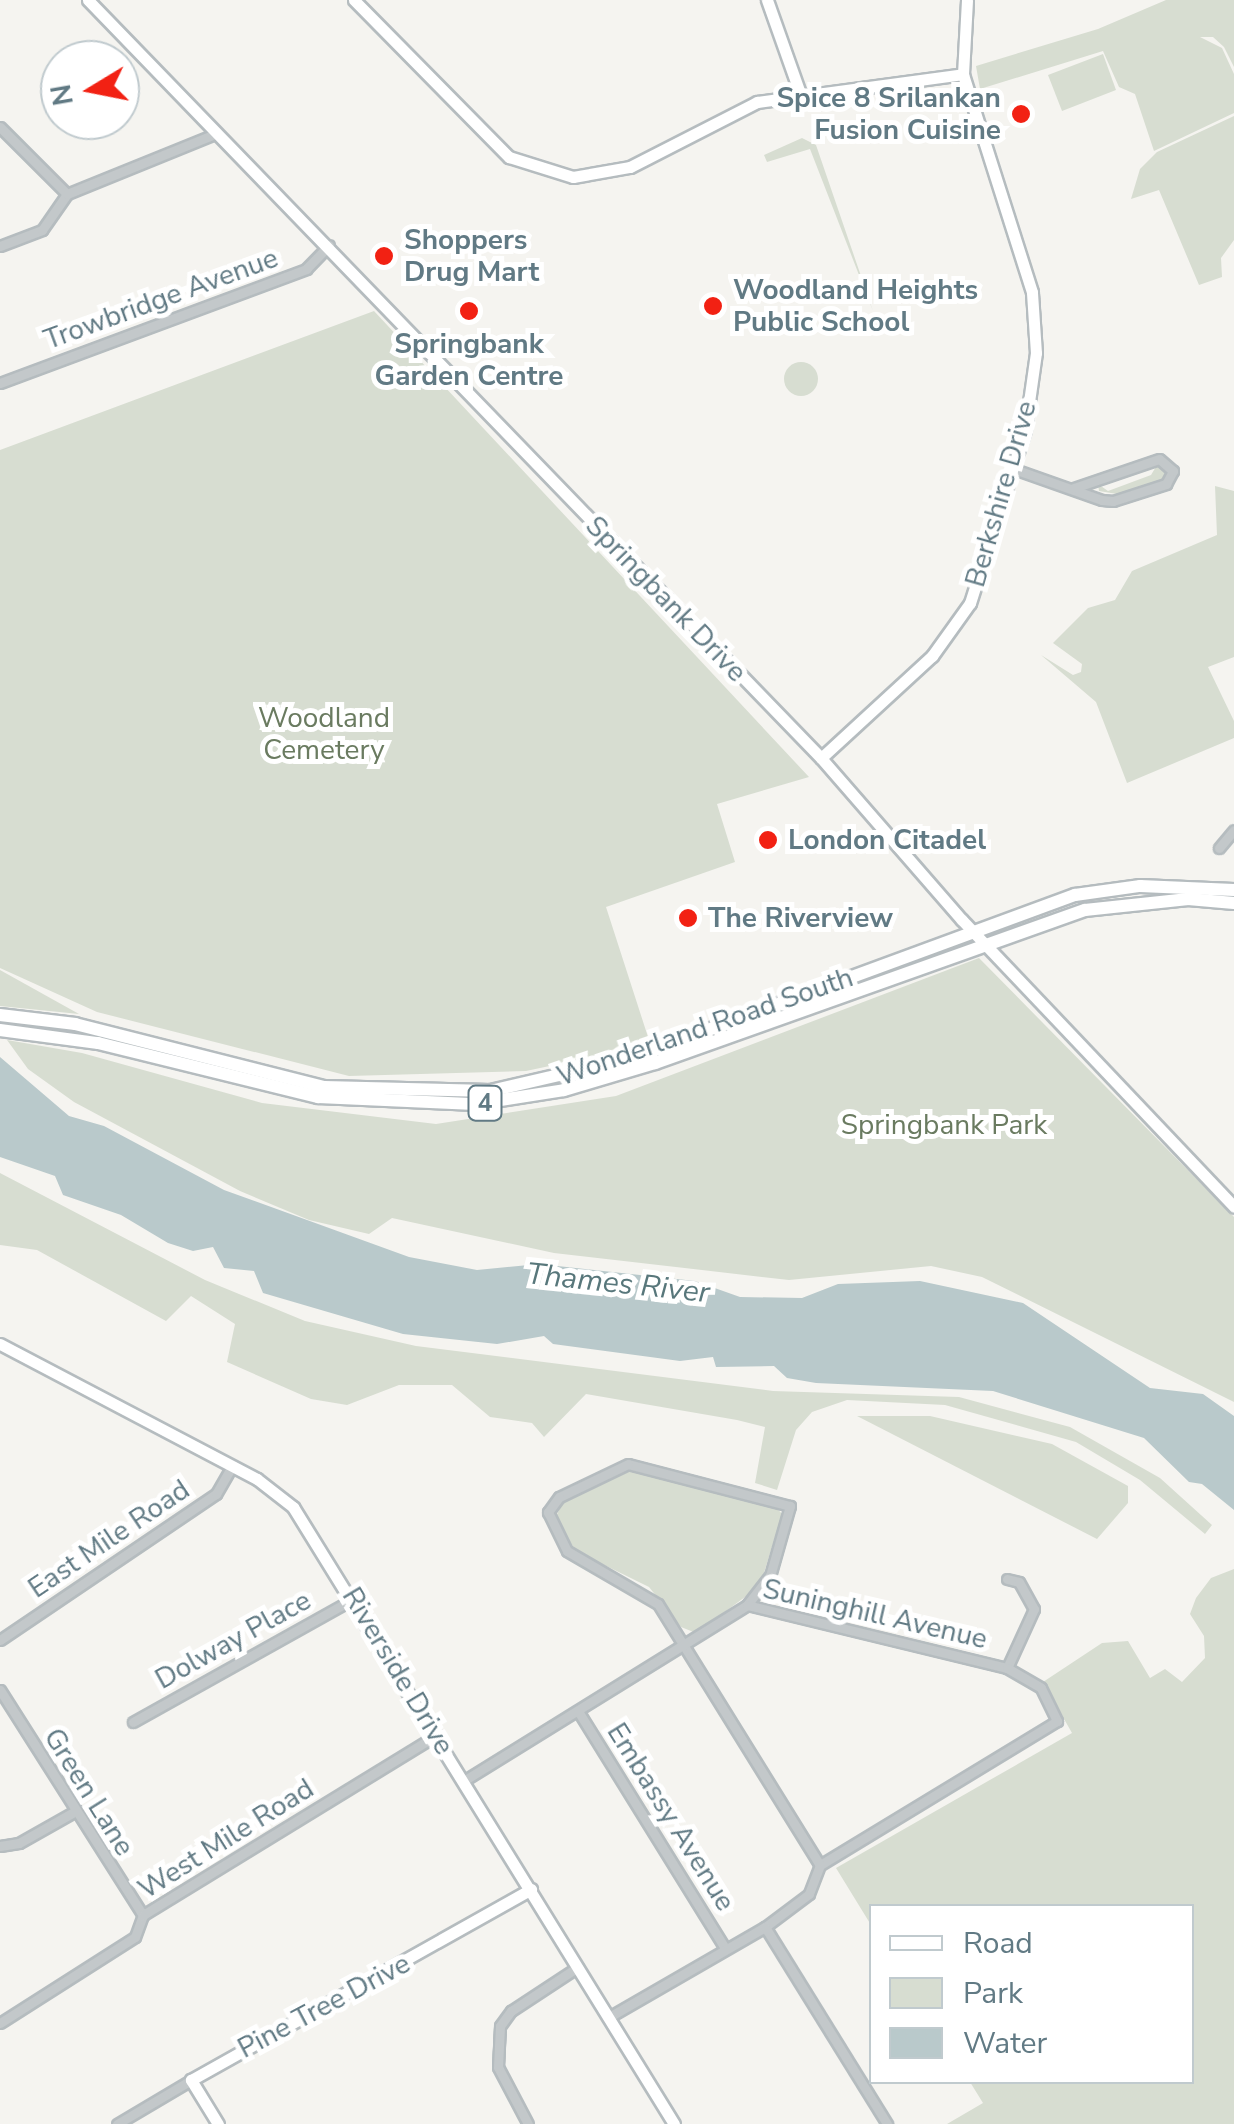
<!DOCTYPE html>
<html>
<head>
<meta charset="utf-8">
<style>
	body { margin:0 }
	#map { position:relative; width:1234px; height:2124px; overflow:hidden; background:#f5f4f0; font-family:"Nunito Sans",sans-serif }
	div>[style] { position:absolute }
	.green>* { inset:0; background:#d7ddd1 }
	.round { border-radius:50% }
	.water>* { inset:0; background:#b9c9cb }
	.roads { filter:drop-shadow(2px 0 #b5bcbf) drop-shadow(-2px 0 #b5bcbf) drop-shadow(0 2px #b5bcbf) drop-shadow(0 -2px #b5bcbf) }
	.street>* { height:9px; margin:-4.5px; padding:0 4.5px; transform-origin:4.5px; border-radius:4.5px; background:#c3c8ca }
	.secondary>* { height:11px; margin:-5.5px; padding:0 5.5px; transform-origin:5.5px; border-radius:5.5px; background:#fff }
	.primary>* { height:12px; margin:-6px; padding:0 6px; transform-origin:6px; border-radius:6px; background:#fff }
	.dots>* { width:28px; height:28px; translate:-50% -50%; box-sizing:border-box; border:5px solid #fff; border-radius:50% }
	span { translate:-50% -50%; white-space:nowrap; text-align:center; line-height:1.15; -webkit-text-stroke:10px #fff; paint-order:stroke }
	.shield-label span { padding:2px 8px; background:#fff; border:2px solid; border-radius:8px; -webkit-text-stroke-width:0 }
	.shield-label { font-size:25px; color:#617a84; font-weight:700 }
	.poi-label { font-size:28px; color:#617a84; font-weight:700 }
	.right { translate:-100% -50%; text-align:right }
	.left { translate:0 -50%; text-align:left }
	.street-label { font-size:28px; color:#617a84 }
	.park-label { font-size:28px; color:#6a7b60 }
	.water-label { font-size:30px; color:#58777b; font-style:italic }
	.legend { position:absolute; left:869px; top:1904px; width:325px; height:180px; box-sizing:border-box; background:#fff; border:2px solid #c0cace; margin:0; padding:12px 18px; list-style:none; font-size:30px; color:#617a84 }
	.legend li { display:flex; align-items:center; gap:20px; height:50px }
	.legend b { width:50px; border:2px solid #c0cace }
	.north { position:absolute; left:40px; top:40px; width:100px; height:100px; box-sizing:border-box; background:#fff; border:2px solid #c0cace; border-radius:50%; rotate:260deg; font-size:28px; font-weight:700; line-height:40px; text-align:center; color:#617a84 }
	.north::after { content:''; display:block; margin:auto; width:35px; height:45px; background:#f22113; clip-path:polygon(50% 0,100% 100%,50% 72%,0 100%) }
</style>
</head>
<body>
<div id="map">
	<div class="green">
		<i style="clip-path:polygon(1166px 0,1234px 0,1234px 67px,1224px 47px,1213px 37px,1200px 37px,1222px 48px,1234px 74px,1234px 113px,1154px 151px,1135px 94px,1119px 87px,1103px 51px,980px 89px,976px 66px,1098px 29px)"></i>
		<i style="clip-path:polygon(1103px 54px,1116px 90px,1062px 111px,1048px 75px)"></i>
		<i style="clip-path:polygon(1234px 116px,1234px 240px,1221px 258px,1222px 277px,1199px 285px,1159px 190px,1131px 199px,1140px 169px,1157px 152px)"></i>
		<i style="clip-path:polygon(802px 138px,816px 145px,873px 311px,810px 149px,767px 162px,764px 155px)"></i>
		<i style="clip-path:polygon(374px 311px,809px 777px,717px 804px,735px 862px,606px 907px,648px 1037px,592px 1057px,526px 1071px,349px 1076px,97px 1012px,0 968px,0 450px)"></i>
		<i class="round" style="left:784px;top:362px;width:34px;height:34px"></i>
		<i style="clip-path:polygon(1157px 465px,1168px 472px,1166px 479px,1123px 495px,1099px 491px,1098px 484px,1108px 491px,1151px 475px)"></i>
		<i style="clip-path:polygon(1215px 486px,1234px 491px,1234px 657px,1208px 667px,1234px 721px,1234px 738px,1127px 783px,1096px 702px,1041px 655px,1073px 675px,1081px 672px,1082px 664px,1053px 643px,1088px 608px,1115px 600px,1132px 571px,1217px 535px)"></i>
		<i style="clip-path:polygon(979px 958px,1234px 1217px,1234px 1402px,982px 1277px,931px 1266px,789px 1280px,554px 1253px,392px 1218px,369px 1234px,309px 1220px,240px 1191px,74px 1102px,28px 1069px,7px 1040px,82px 1053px,262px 1103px,436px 1124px,616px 1096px)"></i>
		<i style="clip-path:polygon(0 970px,79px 1014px,0 1006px)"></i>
		<i style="clip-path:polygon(0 1173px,205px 1280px,305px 1321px,416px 1346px,773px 1391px,959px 1397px,1070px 1427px,1160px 1478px,1212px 1525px,1205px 1534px,1140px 1480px,1076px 1442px,945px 1405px,847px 1400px,812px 1412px,796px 1430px,777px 1490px,755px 1483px,765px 1427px,737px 1420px,586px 1394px,544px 1437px,532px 1423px,490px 1417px,452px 1385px,399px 1385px,347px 1405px,311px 1399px,227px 1362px,235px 1324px,191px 1296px,166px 1321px,37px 1250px,0 1245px)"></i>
		<i style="clip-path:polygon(857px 1416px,930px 1416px,1052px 1444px,1128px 1486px,1128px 1503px,1097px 1539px)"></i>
		<i style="clip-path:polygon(640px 1469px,775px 1506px,782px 1514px,760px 1586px,696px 1633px,681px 1627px,649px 1587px,576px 1551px,555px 1519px,563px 1501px,605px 1475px)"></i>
		<i style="clip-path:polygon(1234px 1569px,1234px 2124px,947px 2124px,983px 2103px,970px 2082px,1192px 2082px,1192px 1906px,872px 1906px,871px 1925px,836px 1868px,1072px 1733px,1043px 1682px,1102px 1643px,1128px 1641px,1150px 1678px,1165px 1669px,1182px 1682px,1205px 1658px,1204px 1636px,1190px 1614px,1196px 1598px,1211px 1578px)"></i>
	</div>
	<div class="water">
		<i style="clip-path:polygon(0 1057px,69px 1116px,104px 1126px,224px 1190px,409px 1257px,477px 1270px,539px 1264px,695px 1281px,740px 1297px,802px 1298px,838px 1284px,920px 1281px,1023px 1303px,1150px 1388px,1203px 1394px,1234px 1416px,1234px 1510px,1202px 1484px,1189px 1482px,1144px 1438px,993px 1391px,816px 1383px,787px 1378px,774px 1366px,716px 1367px,713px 1357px,680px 1361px,553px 1344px,544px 1336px,497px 1344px,403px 1334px,263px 1293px,254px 1271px,224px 1268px,213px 1247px,193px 1251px,168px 1243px,121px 1215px,63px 1195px,55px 1176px,0 1157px)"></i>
	</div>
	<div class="roads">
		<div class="street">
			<i style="left:0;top:127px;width:95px;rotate:45deg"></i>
			<i style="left:0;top:246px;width:45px;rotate:-20.9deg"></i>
			<i style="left:42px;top:230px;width:44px;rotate:-55.2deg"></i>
			<i style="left:67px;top:194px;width:162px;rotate:-22.1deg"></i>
			<i style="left:0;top:383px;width:327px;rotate:-20.4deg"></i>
			<i style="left:306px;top:269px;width:33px;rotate:-46deg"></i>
			<i style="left:1014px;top:469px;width:93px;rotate:19.4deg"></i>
			<i style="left:1102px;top:500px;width:11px;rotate:5deg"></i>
			<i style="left:1113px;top:501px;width:56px;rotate:-17.8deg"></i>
			<i style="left:1166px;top:484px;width:15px;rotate:-62deg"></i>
			<i style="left:1173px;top:471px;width:18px;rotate:-139deg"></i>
			<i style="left:1159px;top:459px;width:90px;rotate:161.2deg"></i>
			<i style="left:1219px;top:848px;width:23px;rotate:-50deg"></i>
			<i style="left:1007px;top:1579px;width:12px;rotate:14deg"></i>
			<i style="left:1019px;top:1582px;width:31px;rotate:61deg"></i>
			<i style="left:1034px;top:1609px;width:65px;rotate:114.6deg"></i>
			<i style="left:747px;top:1605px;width:37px;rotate:-52deg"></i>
			<i style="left:770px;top:1576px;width:73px;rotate:-74.1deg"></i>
			<i style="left:790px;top:1506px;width:167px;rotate:-165.5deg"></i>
			<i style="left:628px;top:1464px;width:76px;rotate:154.4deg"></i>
			<i style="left:559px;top:1497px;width:19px;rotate:126deg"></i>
			<i style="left:548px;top:1512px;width:43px;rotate:64deg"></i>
			<i style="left:567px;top:1551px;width:105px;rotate:30.2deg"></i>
			<i style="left:658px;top:1604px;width:307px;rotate:58.2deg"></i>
			<i style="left:0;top:1640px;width:261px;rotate:-34.1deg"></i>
			<i style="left:216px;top:1494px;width:32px;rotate:-60deg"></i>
			<i style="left:0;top:1690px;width:267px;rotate:57.6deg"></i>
			<i style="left:578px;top:1711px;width:279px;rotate:58.2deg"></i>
			<i style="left:133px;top:1722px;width:254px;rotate:-29.2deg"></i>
			<i style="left:465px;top:1780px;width:332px;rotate:-31.8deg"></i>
			<i style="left:747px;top:1605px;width:268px;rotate:13.6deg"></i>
			<i style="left:1007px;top:1668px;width:39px;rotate:30deg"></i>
			<i style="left:1041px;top:1688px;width:37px;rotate:64deg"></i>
			<i style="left:1057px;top:1721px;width:277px;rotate:148.7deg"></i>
			<i style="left:820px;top:1865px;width:31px;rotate:111deg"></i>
			<i style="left:809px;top:1894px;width:55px;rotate:143.1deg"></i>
			<i style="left:765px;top:1927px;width:180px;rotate:150deg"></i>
			<i style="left:0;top:1846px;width:19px;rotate:-9deg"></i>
			<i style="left:19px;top:1843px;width:61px;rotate:-29.5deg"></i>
			<i style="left:765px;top:1927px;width:232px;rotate:58.2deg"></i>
			<i style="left:0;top:2023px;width:160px;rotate:-32.5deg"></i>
			<i style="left:135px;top:1937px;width:23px;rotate:-70deg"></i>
			<i style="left:143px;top:1915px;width:345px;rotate:-31.5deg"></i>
			<i style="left:117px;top:2124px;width:86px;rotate:-30.7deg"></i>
			<i style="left:528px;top:2124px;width:64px;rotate:-117.8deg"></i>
			<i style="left:498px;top:2067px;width:41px;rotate:-87.2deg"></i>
			<i style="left:500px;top:2026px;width:19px;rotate:-54deg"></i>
			<i style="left:511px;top:2011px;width:80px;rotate:-33.3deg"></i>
		</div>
		<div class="secondary">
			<i style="left:88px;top:0;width:1054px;rotate:45.96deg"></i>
			<i style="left:821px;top:758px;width:215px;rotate:49deg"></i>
			<i style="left:962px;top:920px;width:395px;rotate:46.5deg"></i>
			<i style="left:354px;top:0;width:221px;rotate:45.4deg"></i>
			<i style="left:509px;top:157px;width:67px;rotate:17.4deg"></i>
			<i style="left:573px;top:177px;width:58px;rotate:-10deg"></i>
			<i style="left:630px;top:167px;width:143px;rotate:-27.1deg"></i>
			<i style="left:757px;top:102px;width:208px;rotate:-7.7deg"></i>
			<i style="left:767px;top:0;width:102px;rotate:70.5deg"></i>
			<i style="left:821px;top:758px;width:151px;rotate:-42.6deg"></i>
			<i style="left:932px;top:656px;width:65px;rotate:-54.4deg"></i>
			<i style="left:970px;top:603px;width:182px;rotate:-72.4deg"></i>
			<i style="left:1025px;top:430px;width:78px;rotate:-81.9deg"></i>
			<i style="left:1036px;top:353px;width:61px;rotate:-93.8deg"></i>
			<i style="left:1032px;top:292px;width:229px;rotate:-107.6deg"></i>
			<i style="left:963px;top:74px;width:74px;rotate:-86.9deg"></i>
			<i style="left:0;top:1344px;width:290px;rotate:27.7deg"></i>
			<i style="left:257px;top:1479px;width:46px;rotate:37.9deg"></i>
			<i style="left:293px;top:1507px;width:725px;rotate:58.3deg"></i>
			<i style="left:218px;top:2124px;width:52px;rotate:-121.5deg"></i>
			<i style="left:191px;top:2080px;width:390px;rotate:-29.3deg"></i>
		</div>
		<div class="primary">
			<i style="left:0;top:1015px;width:76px;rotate:6.8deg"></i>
			<i style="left:75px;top:1024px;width:257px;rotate:14.2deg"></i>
			<i style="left:324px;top:1087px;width:166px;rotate:1.4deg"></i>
			<i style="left:490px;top:1091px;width:143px;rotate:-13deg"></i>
			<i style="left:629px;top:1059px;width:475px;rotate:-20.2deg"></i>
			<i style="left:1075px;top:895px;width:66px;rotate:-7.9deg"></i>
			<i style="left:1140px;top:886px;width:94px;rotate:2.4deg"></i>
			<i style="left:0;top:1030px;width:99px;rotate:7.6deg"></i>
			<i style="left:98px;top:1043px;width:227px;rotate:13.8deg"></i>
			<i style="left:318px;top:1097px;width:157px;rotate:2.6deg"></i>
			<i style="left:475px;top:1104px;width:90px;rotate:-8.9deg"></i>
			<i style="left:564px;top:1090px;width:95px;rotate:-16.5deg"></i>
			<i style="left:655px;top:1063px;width:456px;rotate:-19.6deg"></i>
			<i style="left:1085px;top:910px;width:104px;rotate:-6.1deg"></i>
			<i style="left:1188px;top:899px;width:46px;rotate:5deg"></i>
		</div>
	</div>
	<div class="dots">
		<i style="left:1021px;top:114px;background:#f22113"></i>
		<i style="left:384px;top:256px;background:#f22113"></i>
		<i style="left:713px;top:306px;background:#f22113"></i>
		<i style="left:469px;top:311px;background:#f22113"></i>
		<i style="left:768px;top:840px;background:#f22113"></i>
		<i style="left:688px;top:918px;background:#f22113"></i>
	</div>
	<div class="shield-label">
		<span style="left:485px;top:1103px">4</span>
	</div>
	<div class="poi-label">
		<span class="right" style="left:1001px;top:114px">Spice 8 Srilankan<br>Fusion Cuisine</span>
		<span class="left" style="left:404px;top:256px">Shoppers<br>Drug Mart</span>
		<span class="left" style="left:733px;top:306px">Woodland Heights<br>Public School</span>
		<span style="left:469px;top:360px">Springbank<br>Garden Centre</span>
		<span class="left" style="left:788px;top:840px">London Citadel</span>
		<span class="left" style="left:708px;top:918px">The Riverview</span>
	</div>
	<div class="street-label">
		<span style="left:161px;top:299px;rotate:-20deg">Trowbridge Avenue</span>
		<span style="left:1001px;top:494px;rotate:-74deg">Berkshire Drive</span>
		<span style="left:666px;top:599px;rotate:46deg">Springbank Drive</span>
		<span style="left:705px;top:1027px;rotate:-19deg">Wonderland Road South</span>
		<span style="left:109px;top:1539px;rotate:-34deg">East Mile Road</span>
		<span style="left:875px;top:1614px;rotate:13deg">Suninghill Avenue</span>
		<span style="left:233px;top:1640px;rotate:-29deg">Dolway Place</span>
		<span style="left:398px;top:1671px;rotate:59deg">Riverside Drive</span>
		<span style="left:89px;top:1792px;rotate:58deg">Green Lane</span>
		<span style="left:671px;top:1817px;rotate:58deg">Embassy Avenue</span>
		<span style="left:226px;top:1839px;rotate:-32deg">West Mile Road</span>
		<span style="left:324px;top:2006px;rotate:-28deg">Pine Tree Drive</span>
	</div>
	<div class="park-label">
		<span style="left:324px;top:734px">Woodland<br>Cemetery</span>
		<span style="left:944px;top:1125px">Springbank Park</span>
	</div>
	<div class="water-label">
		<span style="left:618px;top:1284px;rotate:6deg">Thames River</span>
	</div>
	<ul class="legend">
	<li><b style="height:12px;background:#fff"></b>Road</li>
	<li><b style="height:28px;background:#d7ddd1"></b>Park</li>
	<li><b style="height:28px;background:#b9c9cb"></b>Water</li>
	</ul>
	<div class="north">N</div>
</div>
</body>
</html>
